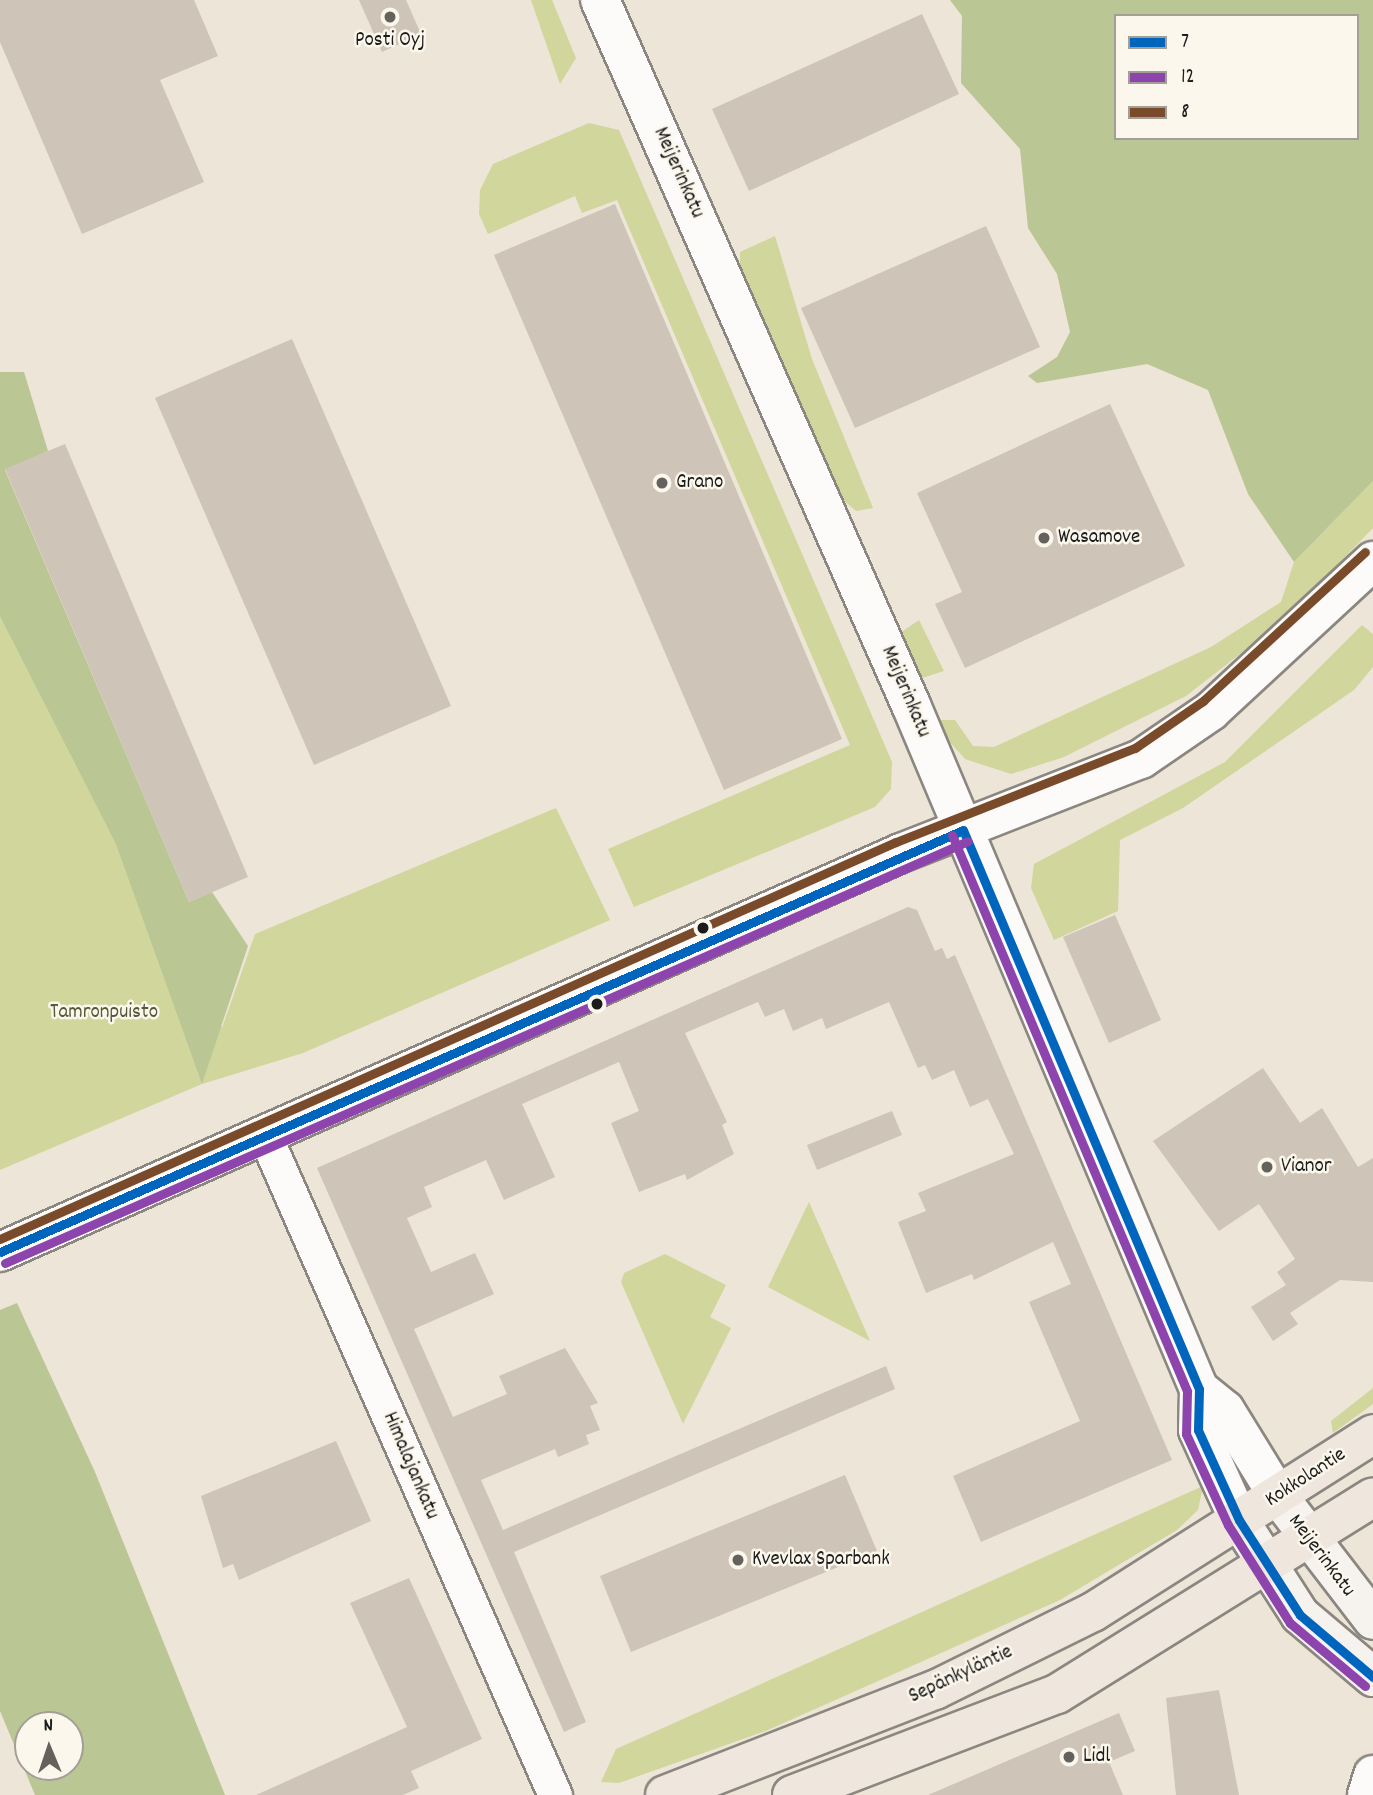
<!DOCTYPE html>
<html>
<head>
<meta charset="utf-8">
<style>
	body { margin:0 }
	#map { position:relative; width:1373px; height:1795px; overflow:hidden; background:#ede5d7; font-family:Dekko,sans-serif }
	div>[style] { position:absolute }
	.green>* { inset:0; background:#d0d69c }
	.forest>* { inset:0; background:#bbc695 }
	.building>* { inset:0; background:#cfc4b8 }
	.roads { filter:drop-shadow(2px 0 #8b8780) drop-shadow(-2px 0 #8b8780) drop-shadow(0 2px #8b8780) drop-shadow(0 -2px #8b8780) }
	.minor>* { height:33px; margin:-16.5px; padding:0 16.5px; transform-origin:16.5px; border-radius:16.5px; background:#fcfbf9 }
	.tertiary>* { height:38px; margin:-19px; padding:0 19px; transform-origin:19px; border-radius:19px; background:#fcfbf9 }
	.secondary>* { height:38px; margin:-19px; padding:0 19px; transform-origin:19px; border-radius:19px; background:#f6f3ef }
	.primary>* { height:38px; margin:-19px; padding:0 19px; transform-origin:19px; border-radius:19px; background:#efe6de }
	.bus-1>* { height:9px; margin:-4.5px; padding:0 4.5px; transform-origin:4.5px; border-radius:4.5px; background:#0065bd }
	.bus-2>* { height:9px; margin:-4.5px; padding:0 4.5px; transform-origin:4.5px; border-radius:4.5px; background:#8e44ad }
	.bus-3>* { height:9px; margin:-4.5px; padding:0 4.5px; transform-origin:4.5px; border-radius:4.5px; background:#7a4b2a }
	.dots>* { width:19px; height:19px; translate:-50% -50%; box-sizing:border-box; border:4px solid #fbf7ec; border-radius:50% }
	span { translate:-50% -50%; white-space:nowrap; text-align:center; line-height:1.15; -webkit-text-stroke:5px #fbf7ec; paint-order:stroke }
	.poi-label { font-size:21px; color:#1c1c1c }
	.left { translate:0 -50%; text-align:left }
	.street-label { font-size:21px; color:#1c1c1c }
	.park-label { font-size:21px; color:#535938 }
	.legend { position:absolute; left:1114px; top:14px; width:245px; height:126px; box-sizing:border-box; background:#fbf7ec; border:2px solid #a29f99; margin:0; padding:9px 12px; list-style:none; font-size:21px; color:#1c1c1c }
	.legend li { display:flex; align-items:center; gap:14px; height:35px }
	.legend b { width:35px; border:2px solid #a29f99 }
	.north { position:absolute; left:14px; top:1711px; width:70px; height:70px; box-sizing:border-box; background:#fbf7ec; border:2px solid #a29f99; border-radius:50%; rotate:358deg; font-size:19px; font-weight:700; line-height:28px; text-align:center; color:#1c1c1c }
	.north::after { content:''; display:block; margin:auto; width:24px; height:32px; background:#65625d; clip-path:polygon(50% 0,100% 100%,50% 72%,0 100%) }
</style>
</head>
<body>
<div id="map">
	<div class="green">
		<i style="clip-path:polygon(531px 0,552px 0,576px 58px,560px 84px)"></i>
		<i style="clip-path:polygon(589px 123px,619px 130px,892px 762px,891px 789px,875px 807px,634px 907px,608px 849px,850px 745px,617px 200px,582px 213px,575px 196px,488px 234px,479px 214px,480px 190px,493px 164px)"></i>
		<i style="clip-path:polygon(775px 236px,812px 359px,873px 508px,856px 511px,831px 489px,740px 272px,740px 252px)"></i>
		<i style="clip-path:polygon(0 479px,222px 1028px,255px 934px,556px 808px,610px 920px,303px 1053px,202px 1084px,0 1170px)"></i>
		<i style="clip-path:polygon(1373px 481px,1373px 528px,1286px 618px,1186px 696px,1064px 757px,1011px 774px,965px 759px,940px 731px,939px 720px,955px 720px,973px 746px,994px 747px,1211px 647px,1281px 602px,1294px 562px)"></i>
		<i style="clip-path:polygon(919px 620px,944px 671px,922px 678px,900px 633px)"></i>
		<i style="clip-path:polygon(1362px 625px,1373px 634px,1373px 667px,1354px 690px,1183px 808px,1120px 840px,1118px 911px,1054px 940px,1031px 888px,1034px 864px,1225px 762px)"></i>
		<i style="clip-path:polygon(809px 1202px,870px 1341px,768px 1287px)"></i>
		<i style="clip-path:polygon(665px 1254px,726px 1285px,710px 1317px,731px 1328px,683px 1424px,621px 1282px,624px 1273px)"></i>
		<i style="clip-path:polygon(1373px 1388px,1373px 1404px,1333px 1433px,1331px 1421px)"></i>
		<i style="clip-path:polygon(1203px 1486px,1198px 1510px,1177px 1530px,1060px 1600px,768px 1730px,619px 1783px,601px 1782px,616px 1749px)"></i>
	</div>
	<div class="forest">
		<i style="clip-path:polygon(evenodd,950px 0,1373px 0,1373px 481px,1294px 562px,1248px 494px,1208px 390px,1147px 364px,1037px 383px,1028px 376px,1057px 357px,1070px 332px,1057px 274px,1028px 228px,1020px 149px,961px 83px,962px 16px,950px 0,1116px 16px,1357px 16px,1357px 138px,1116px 138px,1116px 16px)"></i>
		<i style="clip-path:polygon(0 372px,24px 372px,48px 451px,5px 470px,189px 902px,212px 892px,248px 946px,202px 1084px,116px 844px,0 616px)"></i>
		<i style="clip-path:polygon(evenodd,17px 1303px,95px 1472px,225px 1795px,35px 1795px,0 1711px,0 1310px,17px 1303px,70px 1725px,70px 1767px,28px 1767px,28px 1725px,70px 1725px)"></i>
	</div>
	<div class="building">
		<i style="clip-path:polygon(0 0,194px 0,218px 56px,160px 80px,204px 182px,82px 234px,0 42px)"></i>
		<i style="clip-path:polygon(359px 0,406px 0,421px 34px,382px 52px)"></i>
		<i style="clip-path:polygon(922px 14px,959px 94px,749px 191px,712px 109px)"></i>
		<i style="clip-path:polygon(615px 204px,842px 739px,724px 790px,494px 255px)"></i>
		<i style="clip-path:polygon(986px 226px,1040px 347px,855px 428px,801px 308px)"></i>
		<i style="clip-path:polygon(292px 339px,451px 706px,314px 765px,155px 398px)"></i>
		<i style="clip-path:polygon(1110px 404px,1185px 566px,965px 668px,935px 604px,962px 592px,917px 493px)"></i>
		<i style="clip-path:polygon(65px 444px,248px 877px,189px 902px,5px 469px)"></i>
		<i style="clip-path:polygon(908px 907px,917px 910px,935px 951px,942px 948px,947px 959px,955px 955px,1172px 1460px,981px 1542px,953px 1476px,1080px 1421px,1029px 1302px,1071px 1284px,1053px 1242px,974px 1280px,972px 1274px,926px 1293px,898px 1222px,926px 1211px,918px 1193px,1014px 1154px,988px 1099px,970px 1107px,954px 1070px,932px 1080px,925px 1065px,918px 1068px,889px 1002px,826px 1029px,822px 1018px,793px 1031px,784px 1009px,765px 1017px,758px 1002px,685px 1033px,727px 1122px,722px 1125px,734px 1154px,687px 1180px,685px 1174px,639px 1192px,611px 1123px,639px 1111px,619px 1062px,522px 1104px,555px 1177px,504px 1200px,486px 1160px,424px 1187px,432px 1207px,407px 1218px,431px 1272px,475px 1253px,494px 1294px,414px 1329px,453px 1417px,507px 1394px,499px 1376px,565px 1348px,598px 1403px,590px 1406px,600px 1430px,586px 1435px,589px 1444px,558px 1457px,555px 1449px,481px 1480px,503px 1530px,886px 1366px,895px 1389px,514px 1552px,586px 1722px,564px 1732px,317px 1168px)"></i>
		<i style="clip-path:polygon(1115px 915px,1161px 1020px,1109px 1043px,1063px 937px)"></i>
		<i style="clip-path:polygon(1263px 1068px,1300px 1123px,1322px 1108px,1358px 1167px,1373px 1158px,1373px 1282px,1340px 1280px,1290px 1313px,1298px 1324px,1273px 1341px,1251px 1307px,1286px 1285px,1277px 1272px,1295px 1259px,1259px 1204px,1219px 1231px,1153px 1141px)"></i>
		<i style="clip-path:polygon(892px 1111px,902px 1135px,817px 1170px,807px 1145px)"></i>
		<i style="clip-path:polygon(336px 1441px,371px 1521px,239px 1580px,233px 1564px,223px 1568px,201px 1496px)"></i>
		<i style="clip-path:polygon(845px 1475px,877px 1551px,631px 1652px,600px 1576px)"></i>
		<i style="clip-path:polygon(409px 1578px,482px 1739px,411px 1771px,419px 1788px,403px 1795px,256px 1795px,407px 1727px,350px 1603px)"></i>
		<i style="clip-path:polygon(1219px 1690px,1239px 1795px,1176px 1795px,1166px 1698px)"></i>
		<i style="clip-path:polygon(1119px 1713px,1135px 1751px,1109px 1762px,1123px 1795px,928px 1795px)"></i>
	</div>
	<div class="roads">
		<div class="minor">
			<i style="left:266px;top:1138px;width:718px;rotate:66.26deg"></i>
		</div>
		<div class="tertiary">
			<i style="left:600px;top:0;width:771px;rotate:66.2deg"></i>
			<i style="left:911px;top:705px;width:742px;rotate:67.17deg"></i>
			<i style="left:1199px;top:1389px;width:41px;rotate:91.4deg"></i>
			<i style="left:1198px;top:1430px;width:99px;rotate:65.5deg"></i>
			<i style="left:0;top:1252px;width:985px;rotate:-23.89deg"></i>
			<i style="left:901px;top:853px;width:258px;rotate:-21.4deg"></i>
			<i style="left:1141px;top:759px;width:85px;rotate:-34.4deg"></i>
			<i style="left:1211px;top:711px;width:221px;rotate:-42.8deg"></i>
			<i style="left:1199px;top:1389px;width:33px;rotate:39deg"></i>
			<i style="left:1225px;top:1410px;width:101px;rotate:58.4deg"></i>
			<i style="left:1367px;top:1795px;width:21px;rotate:-73deg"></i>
		</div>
		<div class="secondary">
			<i style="left:1278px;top:1496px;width:156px;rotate:52.5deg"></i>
			<i style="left:1239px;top:1520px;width:113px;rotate:57.3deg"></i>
			<i style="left:1300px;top:1615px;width:96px;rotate:40.3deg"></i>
		</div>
		<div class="primary">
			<i style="left:665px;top:1795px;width:290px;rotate:-21.3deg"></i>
			<i style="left:935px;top:1690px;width:176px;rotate:-26.3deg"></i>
			<i style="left:1093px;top:1612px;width:332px;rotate:-32.4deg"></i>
			<i style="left:792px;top:1795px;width:284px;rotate:-20.9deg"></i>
			<i style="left:1057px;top:1694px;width:372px;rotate:-31.9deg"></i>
		</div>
	</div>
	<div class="bus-1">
		<i style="left:963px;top:830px;width:607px;rotate:67.11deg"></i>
		<i style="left:1199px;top:1389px;width:41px;rotate:91.4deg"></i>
		<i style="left:1198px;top:1430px;width:99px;rotate:65.5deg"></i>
		<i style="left:1239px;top:1520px;width:113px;rotate:57.3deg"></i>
		<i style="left:1300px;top:1615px;width:96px;rotate:40.3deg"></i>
		<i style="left:0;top:1252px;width:1051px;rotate:-23.66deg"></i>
	</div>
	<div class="bus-2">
		<i style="left:952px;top:835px;width:604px;rotate:67.09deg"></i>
		<i style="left:1187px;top:1391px;width:43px;rotate:91.3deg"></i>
		<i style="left:1186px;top:1434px;width:100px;rotate:65.2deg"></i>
		<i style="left:1228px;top:1525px;width:116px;rotate:57.7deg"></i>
		<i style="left:1290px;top:1623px;width:98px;rotate:40deg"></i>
		<i style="left:5px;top:1263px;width:1051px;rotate:-23.66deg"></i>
	</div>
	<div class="bus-3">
		<i style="left:0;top:1239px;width:980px;rotate:-23.9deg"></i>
		<i style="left:896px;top:842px;width:257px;rotate:-21.5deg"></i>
		<i style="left:1135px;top:748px;width:83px;rotate:-34.7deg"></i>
		<i style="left:1203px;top:701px;width:220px;rotate:-42.6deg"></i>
	</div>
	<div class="dots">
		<i style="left:390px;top:17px;background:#65625d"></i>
		<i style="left:662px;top:483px;background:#65625d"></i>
		<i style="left:1044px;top:538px;background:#65625d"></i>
		<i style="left:703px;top:928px;background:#1c1c1c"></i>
		<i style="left:597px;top:1004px;background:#1c1c1c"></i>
		<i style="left:1267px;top:1167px;background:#65625d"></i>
		<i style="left:738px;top:1560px;background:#65625d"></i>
		<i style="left:1069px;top:1757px;background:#65625d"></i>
	</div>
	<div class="poi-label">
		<span style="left:390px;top:41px">Posti Oyj</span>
		<span class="left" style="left:676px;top:483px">Grano</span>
		<span class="left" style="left:1058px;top:538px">Wasamove</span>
		<span class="left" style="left:1281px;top:1167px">Vianor</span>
		<span class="left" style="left:752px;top:1560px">Kvevlax Sparbank</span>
		<span class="left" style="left:1083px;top:1757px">Lidl</span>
	</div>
	<div class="street-label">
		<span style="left:678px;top:173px;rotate:66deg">Meijerinkatu</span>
		<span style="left:905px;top:692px;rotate:67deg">Meijerinkatu</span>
		<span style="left:410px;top:1466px;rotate:67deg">Himalajankatu</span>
		<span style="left:1306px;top:1478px;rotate:-33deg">Kokkolantie</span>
		<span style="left:1321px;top:1556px;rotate:53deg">Meijerinkatu</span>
		<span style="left:961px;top:1675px;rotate:-25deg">Sepänkyläntie</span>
	</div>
	<div class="park-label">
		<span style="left:104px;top:1013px">Tamronpuisto</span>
	</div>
	<ul class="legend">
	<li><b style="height:9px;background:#0065bd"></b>7</li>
	<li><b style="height:9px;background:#8e44ad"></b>12</li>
	<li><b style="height:9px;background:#7a4b2a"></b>8</li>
	</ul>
	<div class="north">N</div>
</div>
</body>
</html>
